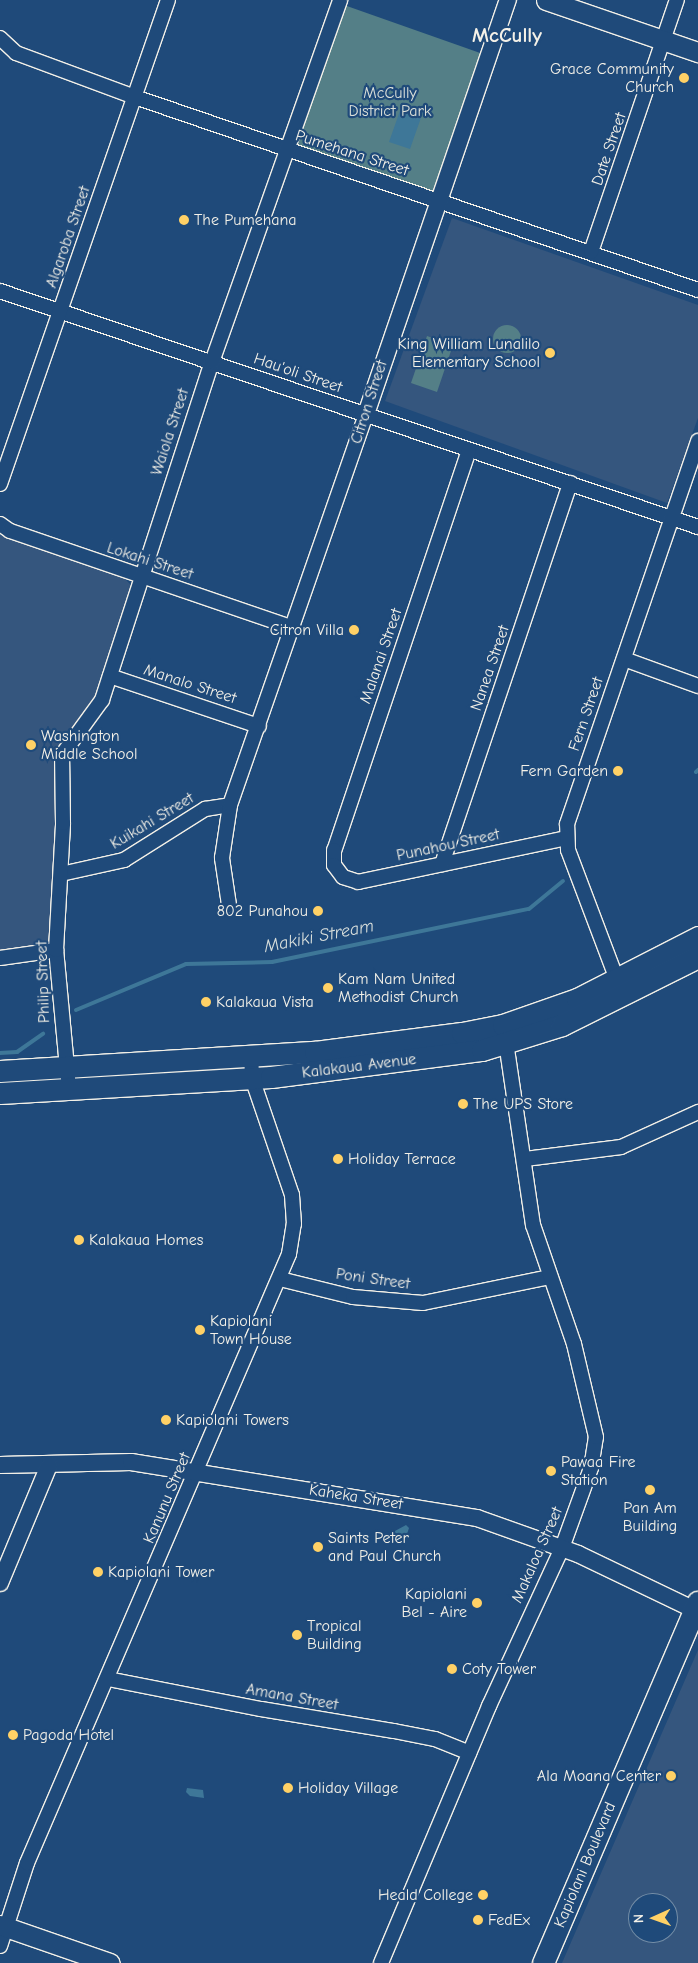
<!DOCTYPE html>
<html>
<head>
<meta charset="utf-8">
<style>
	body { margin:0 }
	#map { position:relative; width:698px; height:1963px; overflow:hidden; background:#1f4a7a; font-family:"Comic Neue",sans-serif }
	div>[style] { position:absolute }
	.built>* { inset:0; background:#35567e }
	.green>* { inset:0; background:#547f87 }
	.round { border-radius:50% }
	.water>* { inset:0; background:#3e7798 }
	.stream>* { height:4px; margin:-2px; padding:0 2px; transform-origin:2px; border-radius:2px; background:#3e7798 }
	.roads { filter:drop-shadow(1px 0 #f4f1e8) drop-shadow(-1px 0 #f4f1e8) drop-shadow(0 1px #f4f1e8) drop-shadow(0 -1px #f4f1e8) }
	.minor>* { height:14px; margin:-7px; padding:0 7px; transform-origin:7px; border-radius:7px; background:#1f4a7a }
	.tertiary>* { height:16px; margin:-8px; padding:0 8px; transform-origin:8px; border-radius:8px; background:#1f4a7a }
	.secondary>* { height:19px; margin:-9.5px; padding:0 9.5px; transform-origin:9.5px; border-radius:9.5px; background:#1f4a7a }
	.primary>* { height:21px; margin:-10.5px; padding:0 10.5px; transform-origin:10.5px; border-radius:10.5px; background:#1f4a7a }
	.dots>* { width:14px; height:14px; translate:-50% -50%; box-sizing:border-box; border:2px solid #1f4a7a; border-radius:50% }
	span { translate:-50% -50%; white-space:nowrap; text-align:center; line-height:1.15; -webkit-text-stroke:4.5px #1f4a7a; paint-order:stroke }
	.poi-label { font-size:16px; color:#f4f1e8 }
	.right { translate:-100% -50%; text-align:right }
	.left { translate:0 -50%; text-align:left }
	.park-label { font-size:16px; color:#dce0d9 }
	.street-label { font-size:16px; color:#f4f1e8 }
	.water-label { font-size:18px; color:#d9dfdc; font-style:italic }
	.district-label { font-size:21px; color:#f4f1e8; font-weight:700 }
	.north { position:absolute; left:628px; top:1893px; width:50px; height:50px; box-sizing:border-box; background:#1f4a7a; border:1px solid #748da6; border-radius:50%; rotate:268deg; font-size:14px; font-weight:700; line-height:20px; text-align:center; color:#f4f1e8 }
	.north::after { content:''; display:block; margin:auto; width:18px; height:22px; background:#ffd166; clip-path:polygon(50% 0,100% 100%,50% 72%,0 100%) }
</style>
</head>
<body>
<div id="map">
	<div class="built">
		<i style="clip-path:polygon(452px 218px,698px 305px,698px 418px,667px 503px,385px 401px)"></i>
		<i style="clip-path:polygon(0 535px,124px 578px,133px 587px,97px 695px,60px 748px,52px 939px,45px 945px,0 953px)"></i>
		<i style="clip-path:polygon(evenodd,698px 1650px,698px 1963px,562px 1963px,698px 1650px,638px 1903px,668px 1903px,668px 1933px,638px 1933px,638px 1903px)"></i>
	</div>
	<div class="green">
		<i style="clip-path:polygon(344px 5px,483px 54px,437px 197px,296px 150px)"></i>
		<i class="round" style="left:493px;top:325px;width:28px;height:28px"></i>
		<i style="clip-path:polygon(427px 336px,453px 345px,437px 392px,411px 383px)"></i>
	</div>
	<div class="water">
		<i style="clip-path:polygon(402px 105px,423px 112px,410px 149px,389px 142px)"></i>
		<i style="clip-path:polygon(406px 1525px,409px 1528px,407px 1534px,394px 1540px,395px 1531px)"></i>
		<i style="clip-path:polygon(187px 1788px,203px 1790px,204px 1798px,190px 1796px,186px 1792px)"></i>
	</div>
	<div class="stream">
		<i style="left:696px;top:772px;width:3px;rotate:-45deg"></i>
		<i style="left:76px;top:1010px;width:119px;rotate:-22.7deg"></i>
		<i style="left:186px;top:964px;width:86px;rotate:-1.3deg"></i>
		<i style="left:272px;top:962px;width:262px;rotate:-11.7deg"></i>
		<i style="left:529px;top:909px;width:44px;rotate:-39.5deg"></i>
		<i style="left:0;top:1053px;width:17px;rotate:-3deg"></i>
		<i style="left:17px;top:1052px;width:32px;rotate:-35deg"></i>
	</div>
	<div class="roads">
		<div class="minor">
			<i style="left:0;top:38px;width:22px;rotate:43deg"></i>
			<i style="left:16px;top:53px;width:127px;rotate:20.3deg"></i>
			<i style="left:135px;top:97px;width:595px;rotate:18.92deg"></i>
			<i style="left:591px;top:252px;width:266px;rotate:-71.2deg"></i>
			<i style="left:0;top:291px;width:737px;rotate:18.68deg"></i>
			<i style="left:469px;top:450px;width:422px;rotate:108.6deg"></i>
			<i style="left:334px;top:850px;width:15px;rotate:90deg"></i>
			<i style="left:334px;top:865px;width:15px;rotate:53deg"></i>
			<i style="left:343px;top:877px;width:16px;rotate:18deg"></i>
			<i style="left:358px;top:882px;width:213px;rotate:-11.9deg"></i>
			<i style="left:0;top:484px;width:512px;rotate:-70.86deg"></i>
			<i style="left:0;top:524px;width:12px;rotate:35deg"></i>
			<i style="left:10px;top:531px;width:297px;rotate:18.9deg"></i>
			<i style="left:624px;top:659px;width:79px;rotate:20deg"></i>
			<i style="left:110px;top:676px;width:157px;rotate:18.6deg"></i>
			<i style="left:442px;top:864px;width:402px;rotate:-71.4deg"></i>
			<i style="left:61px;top:874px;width:65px;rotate:-12.5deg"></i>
			<i style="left:124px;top:860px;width:96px;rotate:-32.2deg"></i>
			<i style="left:205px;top:809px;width:25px;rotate:-9deg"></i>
			<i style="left:229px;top:905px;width:48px;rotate:-98.5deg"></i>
			<i style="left:222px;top:858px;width:54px;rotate:-81.4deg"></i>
			<i style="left:230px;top:805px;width:414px;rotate:-70.8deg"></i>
			<i style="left:0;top:958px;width:57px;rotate:-8.1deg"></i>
			<i style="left:619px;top:985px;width:144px;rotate:-110.7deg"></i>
			<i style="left:568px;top:850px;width:26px;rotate:-92deg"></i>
			<i style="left:567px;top:824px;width:405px;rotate:-71.1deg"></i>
			<i style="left:69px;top:1089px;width:140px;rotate:-95.3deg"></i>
			<i style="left:56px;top:950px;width:127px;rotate:-86.8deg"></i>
			<i style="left:63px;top:823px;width:68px;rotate:-90.8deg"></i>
			<i style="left:62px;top:755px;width:68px;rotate:-54deg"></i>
			<i style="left:102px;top:700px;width:355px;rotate:-72deg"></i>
			<i style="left:212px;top:362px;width:384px;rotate:-70.5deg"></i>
			<i style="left:525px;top:1159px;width:97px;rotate:-7.1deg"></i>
			<i style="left:621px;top:1147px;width:85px;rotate:-24.4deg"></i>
			<i style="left:280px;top:1279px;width:75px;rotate:13.9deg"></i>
			<i style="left:353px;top:1297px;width:70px;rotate:4.9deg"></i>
			<i style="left:423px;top:1303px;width:130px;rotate:-11.6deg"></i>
			<i style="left:108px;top:1679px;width:156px;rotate:11.1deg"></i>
			<i style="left:261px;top:1709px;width:135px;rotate:9.4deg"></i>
			<i style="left:394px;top:1731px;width:42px;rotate:11deg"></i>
			<i style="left:435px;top:1739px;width:37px;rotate:22deg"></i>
			<i style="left:0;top:1946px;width:87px;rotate:-72deg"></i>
			<i style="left:27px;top:1863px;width:663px;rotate:-66.72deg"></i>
			<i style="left:289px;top:1254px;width:30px;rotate:-81deg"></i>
			<i style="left:294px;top:1224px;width:29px;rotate:-94deg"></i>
			<i style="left:292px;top:1195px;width:124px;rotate:-108.9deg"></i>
			<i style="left:252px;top:1078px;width:23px;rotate:-92deg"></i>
			<i style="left:381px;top:1963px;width:279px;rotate:-67.2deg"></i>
			<i style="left:489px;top:1706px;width:174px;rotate:-65.2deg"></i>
			<i style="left:562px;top:1548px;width:85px;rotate:-70.1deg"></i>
			<i style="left:591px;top:1468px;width:31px;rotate:-81deg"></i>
			<i style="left:596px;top:1437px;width:96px;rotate:-103.3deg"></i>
			<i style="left:574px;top:1344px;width:126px;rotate:-109deg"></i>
			<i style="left:533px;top:1225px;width:191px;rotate:-98.4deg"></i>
		</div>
		<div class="tertiary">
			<i style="left:366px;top:414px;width:438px;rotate:-71.1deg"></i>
			<i style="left:0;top:1465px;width:131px;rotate:-1.3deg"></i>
			<i style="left:131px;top:1462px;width:351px;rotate:9.2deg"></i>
			<i style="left:477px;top:1518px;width:107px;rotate:19.6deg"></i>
			<i style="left:578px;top:1554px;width:130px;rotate:25.6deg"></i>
			<i style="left:0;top:1583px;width:128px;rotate:-67.4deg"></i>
		</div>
		<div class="secondary">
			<i style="left:546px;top:0;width:161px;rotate:18.9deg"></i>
			<i style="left:0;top:1925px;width:116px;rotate:19.1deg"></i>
		</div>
		<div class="primary">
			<i style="left:0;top:1071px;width:316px;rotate:-3.5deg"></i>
			<i style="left:315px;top:1052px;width:148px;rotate:-7.4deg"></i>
			<i style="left:462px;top:1033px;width:42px;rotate:-11deg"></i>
			<i style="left:503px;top:1025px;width:78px;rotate:-19.4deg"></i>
			<i style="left:577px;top:999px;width:136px;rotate:-27.1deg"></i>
			<i style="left:0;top:1093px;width:271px;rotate:-3.4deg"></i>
			<i style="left:271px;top:1077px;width:213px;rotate:-7.3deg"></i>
			<i style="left:482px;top:1050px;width:84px;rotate:-17.4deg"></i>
			<i style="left:562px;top:1025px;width:152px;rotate:-26.6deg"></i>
			<i style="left:543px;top:1963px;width:393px;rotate:-66.8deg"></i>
		</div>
	</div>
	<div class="dots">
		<i style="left:684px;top:78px;background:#ffd166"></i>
		<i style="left:184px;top:220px;background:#ffd166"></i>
		<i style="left:550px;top:353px;background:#ffd166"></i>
		<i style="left:354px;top:630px;background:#ffd166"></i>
		<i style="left:31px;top:745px;background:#ffd166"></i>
		<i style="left:618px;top:771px;background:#ffd166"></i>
		<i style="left:318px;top:911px;background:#ffd166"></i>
		<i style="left:328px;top:988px;background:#ffd166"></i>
		<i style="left:206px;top:1002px;background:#ffd166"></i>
		<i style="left:463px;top:1104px;background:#ffd166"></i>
		<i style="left:338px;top:1159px;background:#ffd166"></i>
		<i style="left:79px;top:1240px;background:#ffd166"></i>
		<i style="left:200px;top:1330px;background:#ffd166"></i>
		<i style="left:166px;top:1420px;background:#ffd166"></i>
		<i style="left:551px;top:1471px;background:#ffd166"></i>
		<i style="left:650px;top:1490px;background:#ffd166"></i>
		<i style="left:318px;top:1547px;background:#ffd166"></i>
		<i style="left:98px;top:1572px;background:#ffd166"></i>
		<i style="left:477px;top:1603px;background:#ffd166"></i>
		<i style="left:297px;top:1635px;background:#ffd166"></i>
		<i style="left:452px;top:1669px;background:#ffd166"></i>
		<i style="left:13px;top:1735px;background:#ffd166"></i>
		<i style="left:671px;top:1776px;background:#ffd166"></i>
		<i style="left:288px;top:1788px;background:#ffd166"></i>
		<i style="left:483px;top:1895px;background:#ffd166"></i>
		<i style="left:478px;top:1920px;background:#ffd166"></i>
	</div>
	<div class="poi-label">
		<span class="right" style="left:674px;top:78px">Grace Community<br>Church</span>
		<span class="left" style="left:194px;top:220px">The Pumehana</span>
		<span class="right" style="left:540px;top:353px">King William Lunalilo<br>Elementary School</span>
		<span class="right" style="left:344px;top:630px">Citron Villa</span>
		<span class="left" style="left:41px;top:745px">Washington<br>Middle School</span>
		<span class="right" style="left:608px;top:771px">Fern Garden</span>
		<span class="right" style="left:308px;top:911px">802 Punahou</span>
		<span class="left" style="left:338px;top:988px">Kam Nam United<br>Methodist Church</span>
		<span class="left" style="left:216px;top:1002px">Kalakaua Vista</span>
		<span class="left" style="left:473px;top:1104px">The UPS Store</span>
		<span class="left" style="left:348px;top:1159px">Holiday Terrace</span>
		<span class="left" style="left:89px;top:1240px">Kalakaua Homes</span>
		<span class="left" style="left:210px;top:1330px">Kapiolani<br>Town House</span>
		<span class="left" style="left:176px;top:1420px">Kapiolani Towers</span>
		<span class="left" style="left:561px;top:1471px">Pawaa Fire<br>Station</span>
		<span style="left:650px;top:1517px">Pan Am<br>Building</span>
		<span class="left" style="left:328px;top:1547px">Saints Peter<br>and Paul Church</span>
		<span class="left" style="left:108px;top:1572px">Kapiolani Tower</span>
		<span class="right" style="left:467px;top:1603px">Kapiolani<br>Bel - Aire</span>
		<span class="left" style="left:307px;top:1635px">Tropical<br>Building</span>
		<span class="left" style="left:462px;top:1669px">Coty Tower</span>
		<span class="left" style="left:23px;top:1735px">Pagoda Hotel</span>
		<span class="right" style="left:661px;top:1776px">Ala Moana Center</span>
		<span class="left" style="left:298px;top:1788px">Holiday Village</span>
		<span class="right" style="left:473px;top:1895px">Heald College</span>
		<span class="left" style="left:488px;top:1920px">FedEx</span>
	</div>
	<div class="park-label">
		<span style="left:390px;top:102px">McCully<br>District Park</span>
	</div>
	<div class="street-label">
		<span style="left:609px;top:149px;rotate:-71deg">Date Street</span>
		<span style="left:352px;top:153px;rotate:18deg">Pumehana Street</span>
		<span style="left:68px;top:237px;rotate:-71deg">Algaroba Street</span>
		<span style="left:298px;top:373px;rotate:19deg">Hau'oli Street</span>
		<span style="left:369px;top:402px;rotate:-72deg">Citron Street</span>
		<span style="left:170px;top:432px;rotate:-72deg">Waiola Street</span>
		<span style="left:150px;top:561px;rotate:18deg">Lokahi Street</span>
		<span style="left:381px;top:656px;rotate:-71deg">Malanai Street</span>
		<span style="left:490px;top:668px;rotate:-71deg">Nanea Street</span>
		<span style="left:190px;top:684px;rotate:18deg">Manalo Street</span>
		<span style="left:586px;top:714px;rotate:-71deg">Fern Street</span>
		<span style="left:152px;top:821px;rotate:-31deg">Kuikahi Street</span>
		<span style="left:448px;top:845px;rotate:-12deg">Punahou Street</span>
		<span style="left:43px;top:982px;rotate:-92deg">Philip Street</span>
		<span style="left:359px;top:1066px;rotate:-7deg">Kalakaua Avenue</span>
		<span style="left:373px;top:1279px;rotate:8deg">Poni Street</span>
		<span style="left:356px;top:1497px;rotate:9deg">Kaheka Street</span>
		<span style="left:167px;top:1498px;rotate:-67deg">Kanunu Street</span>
		<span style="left:537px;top:1555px;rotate:-66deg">Makaloa Street</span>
		<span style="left:292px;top:1697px;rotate:10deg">Amana Street</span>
		<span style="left:585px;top:1865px;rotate:-67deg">Kapiolani Boulevard</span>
	</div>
	<div class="water-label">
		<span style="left:319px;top:937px;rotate:-11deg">Makiki Stream</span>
	</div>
	<div class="district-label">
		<span style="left:507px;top:35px">McCully</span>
	</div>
	<div class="north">N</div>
</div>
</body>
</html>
